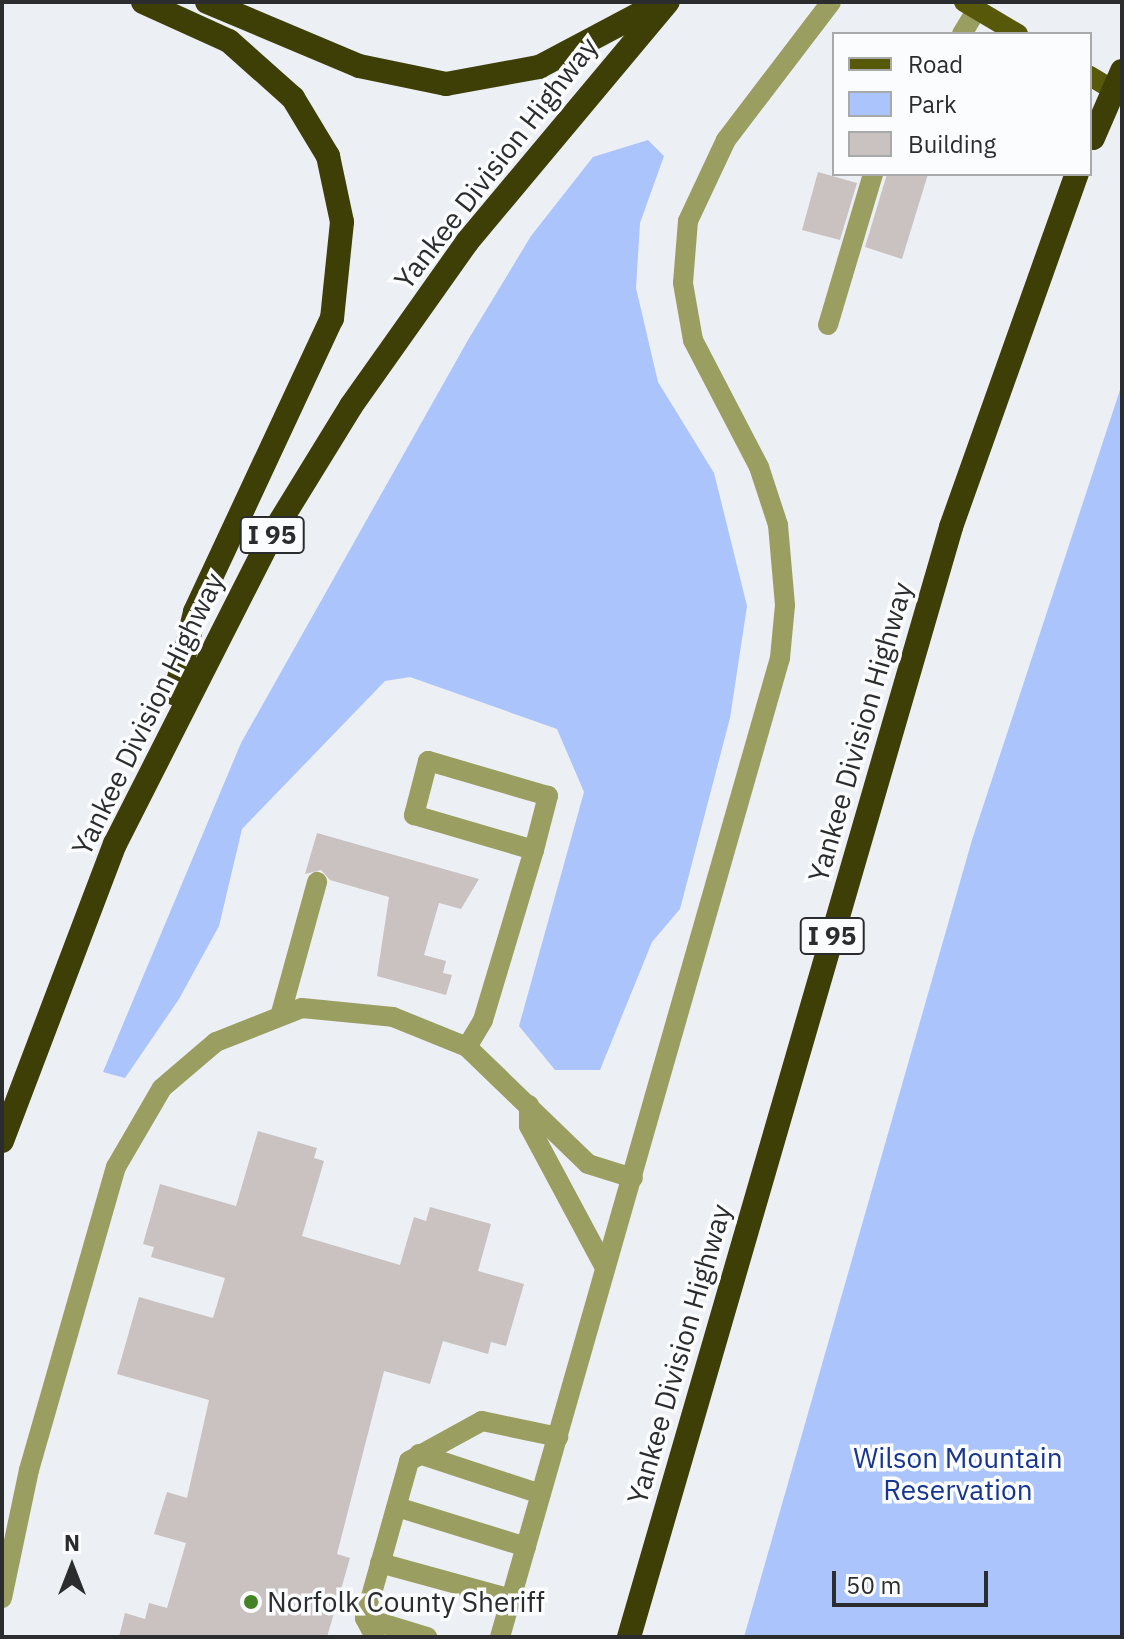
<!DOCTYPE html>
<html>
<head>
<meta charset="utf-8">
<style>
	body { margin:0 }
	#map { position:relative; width:1124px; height:1639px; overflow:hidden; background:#eceff4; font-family:"IBM Plex Sans",sans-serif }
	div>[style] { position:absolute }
	.green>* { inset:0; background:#abc4fb }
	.building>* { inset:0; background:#c9c2c1 }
	.minor>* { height:20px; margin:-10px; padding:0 10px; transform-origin:10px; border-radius:10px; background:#9b9e61 }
	.major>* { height:20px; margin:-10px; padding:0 10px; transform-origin:10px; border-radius:10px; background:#575809 }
	.highway>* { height:24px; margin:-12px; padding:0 12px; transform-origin:12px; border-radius:12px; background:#3e3f06 }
	.highway-bridge>* { height:24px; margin:-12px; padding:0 12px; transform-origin:12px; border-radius:12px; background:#3e3f06 }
	.dots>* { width:22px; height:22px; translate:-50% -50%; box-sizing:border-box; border:4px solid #fbfcfe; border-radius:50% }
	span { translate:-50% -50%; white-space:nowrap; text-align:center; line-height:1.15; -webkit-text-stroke:7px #fbfcfe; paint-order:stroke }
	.shield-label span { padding:2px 6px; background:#fbfcfe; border:2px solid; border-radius:6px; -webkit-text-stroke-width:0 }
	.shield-label { font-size:26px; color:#2b2c2e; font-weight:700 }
	.street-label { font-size:28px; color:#2b2c2e }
	.park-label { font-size:28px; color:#18358f }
	.poi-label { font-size:28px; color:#2b2c2e }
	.left { translate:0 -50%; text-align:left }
	.frame { position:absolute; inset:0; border:4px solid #2b2c2e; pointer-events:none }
	.legend { position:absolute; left:832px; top:32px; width:260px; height:144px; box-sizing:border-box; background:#fbfcfe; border:2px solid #a8a9ab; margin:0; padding:10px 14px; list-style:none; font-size:24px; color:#2b2c2e }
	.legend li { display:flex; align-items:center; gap:16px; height:40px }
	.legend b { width:40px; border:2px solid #a8a9ab }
	.north { position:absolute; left:32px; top:1527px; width:80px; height:80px; -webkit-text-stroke:6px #fbfcfe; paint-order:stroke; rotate:0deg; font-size:22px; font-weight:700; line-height:32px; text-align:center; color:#2b2c2e }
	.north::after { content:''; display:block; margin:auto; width:28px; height:36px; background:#2b2c2e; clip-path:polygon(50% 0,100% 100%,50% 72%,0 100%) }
	.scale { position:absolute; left:832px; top:1571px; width:156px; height:36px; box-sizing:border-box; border:4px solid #2b2c2e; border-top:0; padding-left:10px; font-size:24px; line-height:28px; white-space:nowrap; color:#2b2c2e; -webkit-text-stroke:6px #fbfcfe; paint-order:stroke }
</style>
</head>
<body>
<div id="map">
	<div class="green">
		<i style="clip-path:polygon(648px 140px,664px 156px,640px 223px,636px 288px,658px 382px,714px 473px,747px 606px,730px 718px,680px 909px,652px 942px,600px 1070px,555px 1070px,519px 1026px,584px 792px,557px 729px,410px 677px,385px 681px,242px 829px,219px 926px,179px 999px,125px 1078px,103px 1072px,241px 743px,468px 340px,531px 236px,593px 157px)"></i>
		<i style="clip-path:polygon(1122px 384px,1122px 1637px,744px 1637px,972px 840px)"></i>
	</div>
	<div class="building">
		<i style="clip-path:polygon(818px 172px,857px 183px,840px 240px,802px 230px)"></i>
		<i style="clip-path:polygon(887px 174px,928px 174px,902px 259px,865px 247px)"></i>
		<i style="clip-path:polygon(317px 833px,479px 879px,461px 909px,439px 903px,424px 955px,446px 961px,443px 973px,452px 975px,446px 995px,377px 976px,389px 897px,330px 880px,321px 870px,305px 874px)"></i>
		<i style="clip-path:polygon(258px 1131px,317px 1148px,314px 1158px,324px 1161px,302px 1236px,400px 1265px,414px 1217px,426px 1221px,430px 1207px,491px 1224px,478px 1271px,524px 1284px,506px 1346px,491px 1342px,488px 1354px,443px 1341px,430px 1384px,384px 1371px,337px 1554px,350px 1558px,327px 1637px,119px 1637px,125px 1613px,145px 1619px,149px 1603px,167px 1608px,186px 1543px,154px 1534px,167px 1492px,187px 1498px,209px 1400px,117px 1374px,139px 1297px,213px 1318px,225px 1278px,151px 1257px,154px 1247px,143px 1244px,160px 1184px,236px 1206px)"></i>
	</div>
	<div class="minor">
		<i style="left:962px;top:34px;width:29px;rotate:-59deg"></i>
		<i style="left:828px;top:325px;width:158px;rotate:-73.4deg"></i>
		<i style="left:281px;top:1013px;width:136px;rotate:-74.6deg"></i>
		<i style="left:467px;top:1047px;width:31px;rotate:-59deg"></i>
		<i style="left:483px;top:1020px;width:177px;rotate:-73.3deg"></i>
		<i style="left:534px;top:850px;width:56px;rotate:-75.5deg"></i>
		<i style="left:548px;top:796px;width:125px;rotate:-163.7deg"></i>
		<i style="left:428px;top:761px;width:56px;rotate:104.5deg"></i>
		<i style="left:414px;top:815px;width:125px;rotate:16.3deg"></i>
		<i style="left:529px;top:1105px;width:21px;rotate:90deg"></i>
		<i style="left:529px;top:1126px;width:161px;rotate:61.8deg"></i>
		<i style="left:419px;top:1454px;width:128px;rotate:18.2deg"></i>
		<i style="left:397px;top:1507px;width:135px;rotate:17.2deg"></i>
		<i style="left:380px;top:1563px;width:137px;rotate:15.3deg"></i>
		<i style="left:2px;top:1598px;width:131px;rotate:-78.1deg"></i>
		<i style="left:29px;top:1470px;width:315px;rotate:-74deg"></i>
		<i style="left:116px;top:1167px;width:91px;rotate:-59.8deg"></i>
		<i style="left:162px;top:1088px;width:71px;rotate:-40.4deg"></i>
		<i style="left:216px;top:1042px;width:92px;rotate:-21.6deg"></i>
		<i style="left:302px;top:1008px;width:91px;rotate:5.6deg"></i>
		<i style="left:393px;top:1017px;width:80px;rotate:22.1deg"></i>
		<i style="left:467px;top:1047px;width:168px;rotate:44deg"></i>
		<i style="left:588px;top:1164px;width:47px;rotate:17.3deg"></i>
		<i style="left:365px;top:1618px;width:65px;rotate:17deg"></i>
		<i style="left:375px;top:1637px;width:21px;rotate:-118deg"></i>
		<i style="left:365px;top:1618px;width:163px;rotate:-74.3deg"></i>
		<i style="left:409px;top:1461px;width:83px;rotate:-28.7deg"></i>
		<i style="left:482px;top:1421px;width:78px;rotate:11.9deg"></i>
		<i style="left:500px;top:1637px;width:1018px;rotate:-74.04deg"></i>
		<i style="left:780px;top:658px;width:53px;rotate:-84.6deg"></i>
		<i style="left:785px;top:605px;width:80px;rotate:-95deg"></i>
		<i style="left:778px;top:525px;width:61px;rotate:-108.1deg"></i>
		<i style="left:759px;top:467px;width:143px;rotate:-117.5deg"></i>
		<i style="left:693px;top:340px;width:58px;rotate:-100deg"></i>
		<i style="left:683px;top:283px;width:62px;rotate:-85.4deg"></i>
		<i style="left:688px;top:221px;width:89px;rotate:-64.9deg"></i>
		<i style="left:726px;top:140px;width:173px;rotate:-52.7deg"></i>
	</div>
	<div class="major">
		<i style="left:964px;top:2px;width:63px;rotate:30.7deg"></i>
		<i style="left:1090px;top:76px;width:37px;rotate:31deg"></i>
	</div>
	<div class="highway">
		<i style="left:143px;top:2px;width:94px;rotate:24.4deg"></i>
		<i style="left:229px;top:41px;width:86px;rotate:41.7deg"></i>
		<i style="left:293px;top:98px;width:68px;rotate:58.9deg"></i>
		<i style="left:328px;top:156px;width:67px;rotate:78deg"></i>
		<i style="left:342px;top:222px;width:97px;rotate:95.9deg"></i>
		<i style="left:332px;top:318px;width:324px;rotate:115deg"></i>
		<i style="left:195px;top:612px;width:84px;rotate:103.7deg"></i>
		<i style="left:207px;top:2px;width:165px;rotate:22.8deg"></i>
		<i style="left:359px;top:66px;width:89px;rotate:11.7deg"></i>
		<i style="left:446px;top:84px;width:95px;rotate:-10.4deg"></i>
		<i style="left:539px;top:67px;width:132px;rotate:-27.9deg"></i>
		<i style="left:2px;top:1141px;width:318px;rotate:-69.2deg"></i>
		<i style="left:115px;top:844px;width:349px;rotate:-63.1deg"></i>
		<i style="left:273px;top:533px;width:149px;rotate:-58.4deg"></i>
		<i style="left:351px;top:406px;width:201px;rotate:-54.7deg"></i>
		<i style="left:467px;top:242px;width:313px;rotate:-50.1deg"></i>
		<i style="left:629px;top:1637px;width:1156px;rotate:-73.82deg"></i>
		<i style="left:951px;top:527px;width:375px;rotate:-70.4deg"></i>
	</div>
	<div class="highway-bridge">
		<i style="left:1093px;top:138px;width:73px;rotate:-66.6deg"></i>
	</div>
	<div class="dots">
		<i style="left:251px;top:1602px;background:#438324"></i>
	</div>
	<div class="shield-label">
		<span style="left:272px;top:535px">I 95</span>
		<span style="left:832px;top:936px">I 95</span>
	</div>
	<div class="street-label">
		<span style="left:496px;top:163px;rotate:-52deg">Yankee Division Highway</span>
		<span style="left:148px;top:714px;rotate:-64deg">Yankee Division Highway</span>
		<span style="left:860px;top:732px;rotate:-74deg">Yankee Division Highway</span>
		<span style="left:679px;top:1354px;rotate:-74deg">Yankee Division Highway</span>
	</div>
	<div class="park-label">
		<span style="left:958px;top:1474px">Wilson Mountain<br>Reservation</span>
	</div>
	<div class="poi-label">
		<span class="left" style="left:267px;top:1602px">Norfolk County Sheriff</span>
	</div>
	<div class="frame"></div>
	<ul class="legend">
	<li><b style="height:10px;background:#575809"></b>Road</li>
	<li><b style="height:22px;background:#abc4fb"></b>Park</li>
	<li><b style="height:22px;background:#c9c2c1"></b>Building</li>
	</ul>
	<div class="north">N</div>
	<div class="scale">50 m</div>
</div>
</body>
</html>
